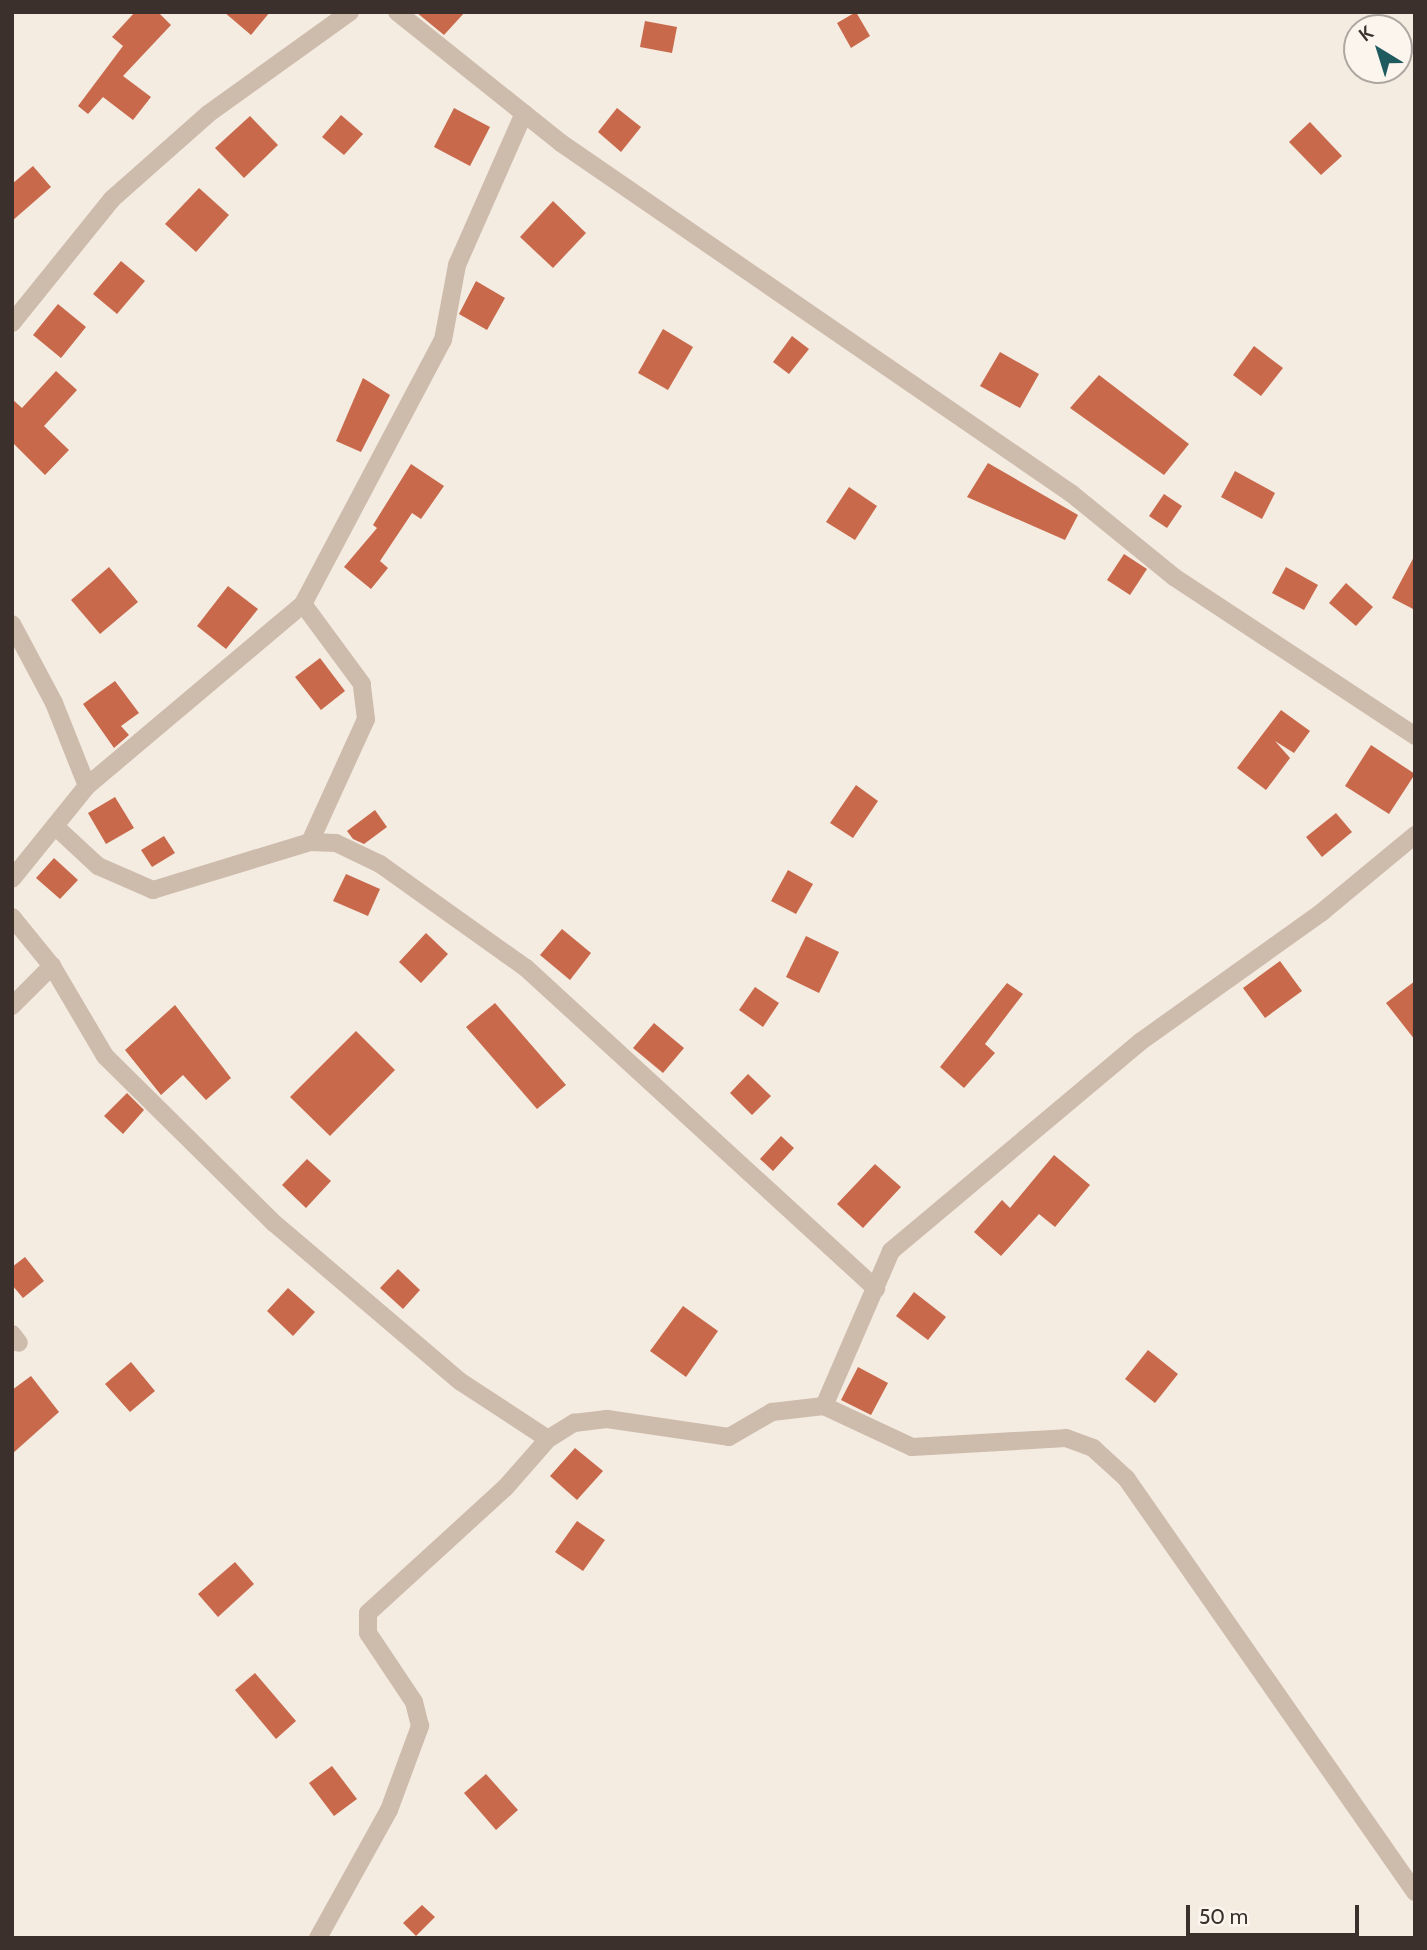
<!DOCTYPE html>
<html>
<head>
<meta charset="utf-8">
<style>
	body { margin:0 }
	#map { position:relative; width:1427px; height:1950px; overflow:hidden; background:#f4ebe1; font-family:Cabin,sans-serif }
	div>[style] { position:absolute }
	.building>* { inset:0; background:#c8694b }
	.street>* { height:18px; margin:-9px; padding:0 9px; transform-origin:9px; border-radius:9px; background:#cdbbac }
	span { translate:-50% -50%; white-space:nowrap; text-align:center; line-height:1.15; -webkit-text-stroke:5px #fbf5ee; paint-order:stroke }
	.frame { position:absolute; inset:0; border:14px solid #3b302b; pointer-events:none }
	.north { position:absolute; left:1343px; top:14px; width:70px; height:70px; box-sizing:border-box; background:#fbf5ee; border:2px solid #aea6a0; border-radius:50%; rotate:322deg; font-size:19px; font-weight:700; line-height:28px; text-align:center; color:#3b302b }
	.north::after { content:''; display:block; margin:auto; width:24px; height:32px; background:#1f5a5e; clip-path:polygon(50% 0,100% 100%,50% 72%,0 100%) }
	.scale { position:absolute; left:1186px; top:1905px; width:173px; height:32px; box-sizing:border-box; border:4px solid #3b302b; border-top:0; padding-left:9px; font-size:21px; line-height:24px; white-space:nowrap; color:#3b302b; -webkit-text-stroke:5px #fbf5ee; paint-order:stroke }
</style>
</head>
<body>
<div id="map">
	<div class="building">
		<i style="clip-path:polygon(135px 12px,158px 12px,171px 25px,123px 76px,151px 97px,133px 120px,103px 97px,88px 114px,78px 106px,123px 46px,112px 37px)"></i>
		<i style="clip-path:polygon(224px 12px,270px 12px,251px 35px)"></i>
		<i style="clip-path:polygon(416px 12px,465px 12px,444px 35px)"></i>
		<i style="clip-path:polygon(856px 12px,870px 36px,851px 48px,837px 23px)"></i>
		<i style="clip-path:polygon(645px 21px,677px 27px,672px 53px,640px 47px)"></i>
		<i style="clip-path:polygon(454px 108px,490px 127px,470px 166px,434px 147px)"></i>
		<i style="clip-path:polygon(617px 108px,641px 127px,621px 152px,598px 132px)"></i>
		<i style="clip-path:polygon(341px 115px,363px 134px,344px 155px,322px 137px)"></i>
		<i style="clip-path:polygon(250px 116px,278px 145px,244px 178px,215px 148px)"></i>
		<i style="clip-path:polygon(1310px 122px,1342px 156px,1321px 175px,1289px 142px)"></i>
		<i style="clip-path:polygon(33px 166px,51px 187px,12px 221px,12px 184px)"></i>
		<i style="clip-path:polygon(199px 188px,229px 215px,196px 252px,165px 224px)"></i>
		<i style="clip-path:polygon(553px 201px,586px 233px,553px 268px,520px 237px)"></i>
		<i style="clip-path:polygon(121px 261px,145px 281px,117px 314px,93px 294px)"></i>
		<i style="clip-path:polygon(476px 281px,505px 298px,487px 330px,459px 314px)"></i>
		<i style="clip-path:polygon(58px 304px,86px 327px,61px 358px,33px 335px)"></i>
		<i style="clip-path:polygon(663px 329px,693px 347px,668px 390px,638px 373px)"></i>
		<i style="clip-path:polygon(792px 336px,809px 349px,789px 374px,773px 362px)"></i>
		<i style="clip-path:polygon(1254px 346px,1283px 368px,1261px 396px,1233px 375px)"></i>
		<i style="clip-path:polygon(1000px 352px,1039px 374px,1020px 408px,980px 386px)"></i>
		<i style="clip-path:polygon(56px 371px,77px 390px,44px 426px,69px 450px,45px 475px,12px 442px,12px 399px,22px 408px)"></i>
		<i style="clip-path:polygon(1099px 375px,1189px 444px,1164px 475px,1070px 408px)"></i>
		<i style="clip-path:polygon(363px 378px,390px 395px,361px 452px,336px 441px)"></i>
		<i style="clip-path:polygon(988px 463px,1078px 515px,1065px 540px,967px 497px)"></i>
		<i style="clip-path:polygon(411px 464px,444px 486px,421px 519px,412px 513px,380px 561px,388px 568px,371px 589px,344px 567px,377px 528px,373px 525px)"></i>
		<i style="clip-path:polygon(1235px 471px,1275px 493px,1262px 519px,1221px 497px)"></i>
		<i style="clip-path:polygon(849px 487px,877px 506px,855px 540px,826px 522px)"></i>
		<i style="clip-path:polygon(1164px 494px,1182px 506px,1167px 528px,1149px 516px)"></i>
		<i style="clip-path:polygon(1124px 554px,1147px 569px,1130px 595px,1107px 580px)"></i>
		<i style="clip-path:polygon(1415px 555px,1415px 610px,1392px 598px)"></i>
		<i style="clip-path:polygon(109px 567px,138px 602px,100px 634px,71px 600px)"></i>
		<i style="clip-path:polygon(1286px 567px,1318px 585px,1304px 610px,1272px 593px)"></i>
		<i style="clip-path:polygon(1346px 583px,1373px 607px,1356px 626px,1329px 603px)"></i>
		<i style="clip-path:polygon(228px 586px,258px 609px,226px 649px,197px 626px)"></i>
		<i style="clip-path:polygon(320px 658px,345px 691px,321px 710px,295px 677px)"></i>
		<i style="clip-path:polygon(115px 681px,139px 713px,121px 726px,129px 735px,114px 748px,83px 704px)"></i>
		<i style="clip-path:polygon(1281px 710px,1310px 731px,1294px 753px,1275px 741px,1290px 758px,1266px 790px,1237px 768px)"></i>
		<i style="clip-path:polygon(1371px 745px,1415px 774px,1389px 814px,1345px 786px)"></i>
		<i style="clip-path:polygon(856px 785px,878px 801px,853px 838px,830px 823px)"></i>
		<i style="clip-path:polygon(115px 797px,134px 828px,106px 844px,88px 813px)"></i>
		<i style="clip-path:polygon(375px 810px,387px 827px,364px 844px,353px 839px,347px 831px)"></i>
		<i style="clip-path:polygon(1336px 813px,1352px 832px,1322px 857px,1306px 837px)"></i>
		<i style="clip-path:polygon(164px 836px,175px 853px,152px 867px,141px 850px)"></i>
		<i style="clip-path:polygon(54px 858px,78px 880px,60px 899px,36px 878px)"></i>
		<i style="clip-path:polygon(788px 870px,813px 884px,796px 914px,771px 901px)"></i>
		<i style="clip-path:polygon(346px 874px,380px 889px,368px 916px,333px 901px)"></i>
		<i style="clip-path:polygon(562px 929px,591px 953px,570px 980px,540px 955px)"></i>
		<i style="clip-path:polygon(426px 933px,448px 954px,421px 983px,399px 962px)"></i>
		<i style="clip-path:polygon(806px 936px,839px 952px,819px 993px,786px 977px)"></i>
		<i style="clip-path:polygon(1280px 961px,1302px 991px,1265px 1018px,1243px 988px)"></i>
		<i style="clip-path:polygon(1415px 981px,1415px 1040px,1386px 1003px)"></i>
		<i style="clip-path:polygon(1007px 983px,1023px 994px,985px 1044px,995px 1053px,964px 1088px,940px 1067px)"></i>
		<i style="clip-path:polygon(755px 987px,779px 1003px,763px 1027px,739px 1010px)"></i>
		<i style="clip-path:polygon(495px 1003px,566px 1085px,537px 1109px,466px 1027px)"></i>
		<i style="clip-path:polygon(175px 1005px,231px 1078px,206px 1100px,183px 1075px,161px 1095px,125px 1050px)"></i>
		<i style="clip-path:polygon(654px 1023px,684px 1048px,663px 1073px,633px 1048px)"></i>
		<i style="clip-path:polygon(356px 1031px,395px 1070px,330px 1136px,290px 1097px)"></i>
		<i style="clip-path:polygon(748px 1074px,771px 1096px,752px 1115px,730px 1093px)"></i>
		<i style="clip-path:polygon(127px 1093px,144px 1110px,123px 1134px,104px 1116px)"></i>
		<i style="clip-path:polygon(781px 1136px,794px 1148px,773px 1171px,760px 1159px)"></i>
		<i style="clip-path:polygon(1054px 1155px,1090px 1185px,1055px 1227px,1039px 1214px,1001px 1256px,974px 1232px,1002px 1200px,1010px 1208px)"></i>
		<i style="clip-path:polygon(307px 1159px,331px 1181px,306px 1208px,282px 1185px)"></i>
		<i style="clip-path:polygon(875px 1164px,901px 1187px,863px 1228px,837px 1204px)"></i>
		<i style="clip-path:polygon(25px 1257px,44px 1281px,23px 1298px,12px 1285px,12px 1267px)"></i>
		<i style="clip-path:polygon(398px 1269px,420px 1290px,403px 1309px,380px 1288px)"></i>
		<i style="clip-path:polygon(288px 1288px,315px 1312px,293px 1336px,267px 1311px)"></i>
		<i style="clip-path:polygon(914px 1292px,946px 1317px,928px 1340px,896px 1316px)"></i>
		<i style="clip-path:polygon(683px 1306px,718px 1331px,686px 1377px,650px 1351px)"></i>
		<i style="clip-path:polygon(1148px 1350px,1178px 1374px,1155px 1403px,1125px 1379px)"></i>
		<i style="clip-path:polygon(131px 1362px,155px 1391px,130px 1412px,105px 1384px)"></i>
		<i style="clip-path:polygon(858px 1367px,888px 1383px,871px 1415px,841px 1400px)"></i>
		<i style="clip-path:polygon(31px 1376px,59px 1412px,12px 1454px,12px 1390px)"></i>
		<i style="clip-path:polygon(575px 1448px,603px 1471px,577px 1500px,550px 1476px)"></i>
		<i style="clip-path:polygon(577px 1521px,605px 1540px,583px 1571px,555px 1552px)"></i>
		<i style="clip-path:polygon(235px 1562px,254px 1584px,218px 1617px,198px 1594px)"></i>
		<i style="clip-path:polygon(255px 1673px,296px 1721px,276px 1739px,235px 1690px)"></i>
		<i style="clip-path:polygon(332px 1766px,357px 1799px,334px 1816px,309px 1783px)"></i>
		<i style="clip-path:polygon(486px 1774px,518px 1810px,496px 1830px,464px 1793px)"></i>
		<i style="clip-path:polygon(422px 1905px,435px 1917px,416px 1936px,403px 1923px)"></i>
	</div>
	<div class="street">
		<i style="left:397px;top:12px;width:210px;rotate:38.6deg"></i>
		<i style="left:561px;top:143px;width:620px;rotate:34.48deg"></i>
		<i style="left:1072px;top:494px;width:132px;rotate:39.1deg"></i>
		<i style="left:1174px;top:577px;width:289px;rotate:33.4deg"></i>
		<i style="left:12px;top:323px;width:159px;rotate:-51.1deg"></i>
		<i style="left:112px;top:199px;width:128px;rotate:-41.5deg"></i>
		<i style="left:208px;top:114px;width:175px;rotate:-35.7deg"></i>
		<i style="left:12px;top:624px;width:89px;rotate:62deg"></i>
		<i style="left:54px;top:703px;width:89px;rotate:68.3deg"></i>
		<i style="left:87px;top:786px;width:119px;rotate:128.9deg"></i>
		<i style="left:87px;top:786px;width:282px;rotate:-40.1deg"></i>
		<i style="left:57px;top:828px;width:56px;rotate:42.8deg"></i>
		<i style="left:98px;top:866px;width:60px;rotate:23.6deg"></i>
		<i style="left:153px;top:890px;width:164px;rotate:-17deg"></i>
		<i style="left:310px;top:842px;width:26px;rotate:2deg"></i>
		<i style="left:336px;top:843px;width:49px;rotate:25.5deg"></i>
		<i style="left:380px;top:864px;width:179px;rotate:35.5deg"></i>
		<i style="left:526px;top:968px;width:475px;rotate:42.5deg"></i>
		<i style="left:310px;top:842px;width:135px;rotate:-65.5deg"></i>
		<i style="left:366px;top:719px;width:35px;rotate:-97deg"></i>
		<i style="left:362px;top:684px;width:99px;rotate:-126.4deg"></i>
		<i style="left:303px;top:604px;width:299px;rotate:-62.1deg"></i>
		<i style="left:443px;top:340px;width:76px;rotate:-79.4deg"></i>
		<i style="left:457px;top:265px;width:166px;rotate:-66.2deg"></i>
		<i style="left:12px;top:917px;width:63px;rotate:50.8deg"></i>
		<i style="left:52px;top:966px;width:104px;rotate:59.5deg"></i>
		<i style="left:105px;top:1056px;width:238px;rotate:44.7deg"></i>
		<i style="left:274px;top:1223px;width:245px;rotate:40.4deg"></i>
		<i style="left:461px;top:1382px;width:104px;rotate:33.2deg"></i>
		<i style="left:548px;top:1439px;width:31px;rotate:-32deg"></i>
		<i style="left:574px;top:1423px;width:33px;rotate:-7deg"></i>
		<i style="left:607px;top:1419px;width:123px;rotate:8.4deg"></i>
		<i style="left:729px;top:1437px;width:50px;rotate:-30.2deg"></i>
		<i style="left:772px;top:1412px;width:52px;rotate:-6.6deg"></i>
		<i style="left:824px;top:1406px;width:97px;rotate:25deg"></i>
		<i style="left:912px;top:1447px;width:154px;rotate:-3.3deg"></i>
		<i style="left:1066px;top:1438px;width:29px;rotate:20deg"></i>
		<i style="left:1093px;top:1448px;width:45px;rotate:42.3deg"></i>
		<i style="left:1126px;top:1478px;width:505px;rotate:55.08deg"></i>
		<i style="left:12px;top:1006px;width:57px;rotate:-45deg"></i>
		<i style="left:12px;top:1334px;width:11px;rotate:52deg"></i>
		<i style="left:824px;top:1406px;width:169px;rotate:-66.6deg"></i>
		<i style="left:891px;top:1251px;width:325px;rotate:-40deg"></i>
		<i style="left:1140px;top:1042px;width:224px;rotate:-35.5deg"></i>
		<i style="left:1322px;top:912px;width:121px;rotate:-39.6deg"></i>
		<i style="left:318px;top:1938px;width:146px;rotate:-61deg"></i>
		<i style="left:389px;top:1810px;width:90px;rotate:-69.7deg"></i>
		<i style="left:420px;top:1726px;width:25px;rotate:-104deg"></i>
		<i style="left:414px;top:1702px;width:83px;rotate:-123.7deg"></i>
		<i style="left:368px;top:1633px;width:20px;rotate:-90deg"></i>
		<i style="left:368px;top:1613px;width:185px;rotate:-42.4deg"></i>
		<i style="left:505px;top:1488px;width:65px;rotate:-48.7deg"></i>
	</div>
	<div class="frame"></div>
	<div class="north">K</div>
	<div class="scale">50 m</div>
</div>
</body>
</html>
